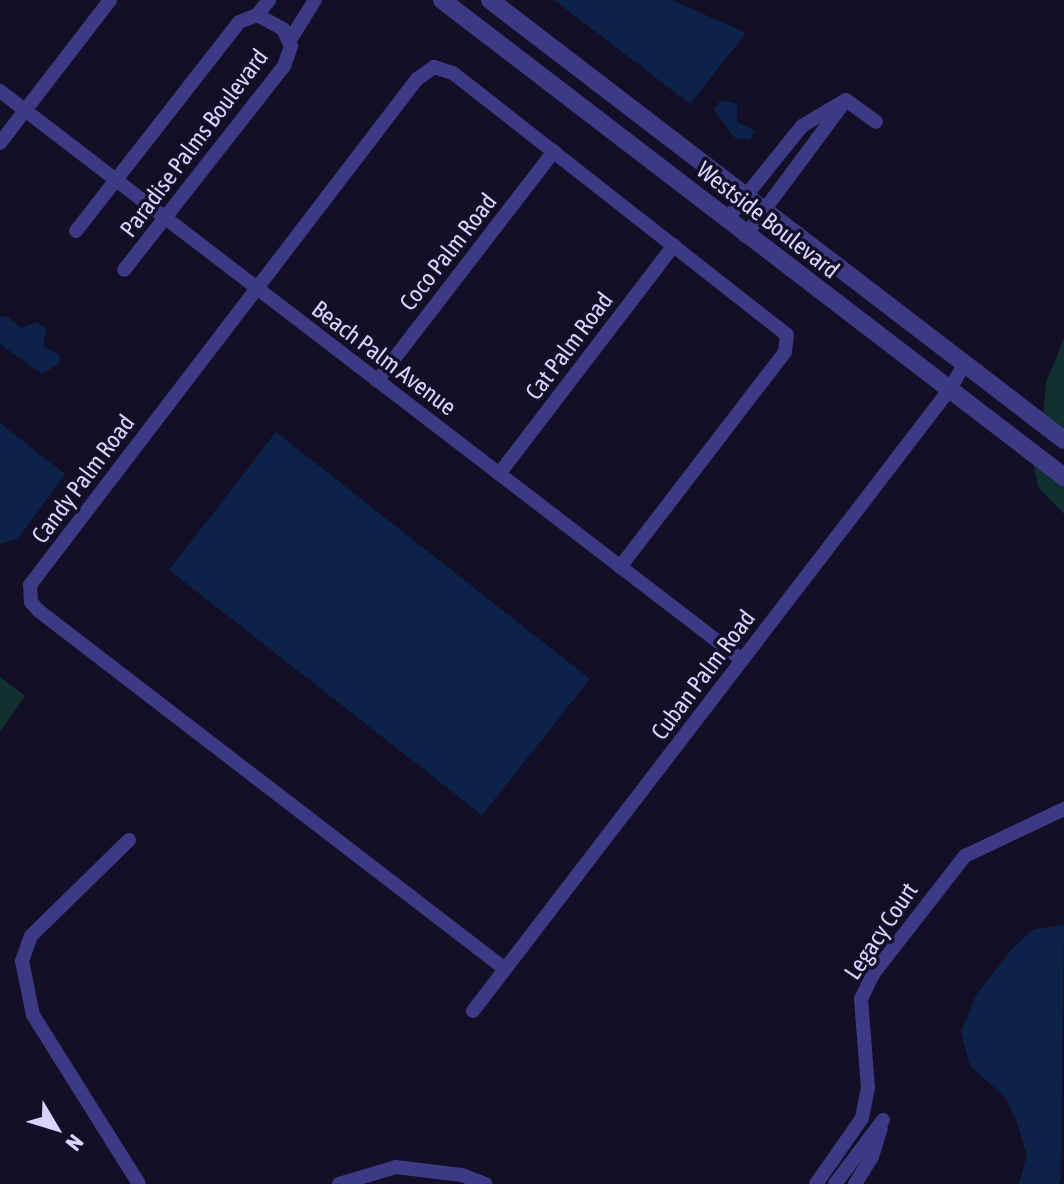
<!DOCTYPE html>
<html>
<head>
<meta charset="utf-8">
<style>
	body { margin:0 }
	#map { position:relative; width:1064px; height:1184px; overflow:hidden; background:#130f26; font-family:"Asap Condensed",sans-serif }
	div>[style] { position:absolute }
	.green>* { inset:0; background:#12302f }
	.water>* { inset:0; background:#0c2248 }
	.minor>* { height:14px; margin:-7px; padding:0 7px; transform-origin:7px; border-radius:7px; background:#3d3a85 }
	.tertiary>* { height:18px; margin:-9px; padding:0 9px; transform-origin:9px; border-radius:9px; background:#3d3a85 }
	span { translate:-50% -50%; white-space:nowrap; text-align:center; line-height:1.15; -webkit-text-stroke:7px #130f26; paint-order:stroke }
	.street-label { font-size:24px; color:#d9d4ff }
	.north { position:absolute; left:16px; top:1088px; width:80px; height:80px; -webkit-text-stroke:6px #130f26; paint-order:stroke; rotate:128deg; font-size:22px; font-weight:700; line-height:32px; text-align:center; color:#d9d4ff }
	.north::after { content:''; display:block; margin:auto; width:28px; height:36px; background:#d9d4ff; clip-path:polygon(50% 0,100% 100%,50% 72%,0 100%) }
</style>
</head>
<body>
<div id="map">
	<div class="green">
		<i style="clip-path:polygon(1064px 338px,1064px 431px,1043px 415px,1046px 383px)"></i>
		<i style="clip-path:polygon(1033px 461px,1064px 485px,1064px 514px,1038px 487px)"></i>
		<i style="clip-path:polygon(0 677px,25px 696px,0 732px)"></i>
	</div>
	<div class="water">
		<i style="clip-path:polygon(554px 0,672px 0,746px 33px,690px 104px)"></i>
		<i style="clip-path:polygon(721px 100px,737px 104px,737px 122px,755px 131px,750px 140px,735px 138px,713px 109px)"></i>
		<i style="clip-path:polygon(7px 316px,21px 328px,36px 322px,46px 329px,43px 346px,59px 355px,60px 363px,42px 374px,0 344px,0 317px)"></i>
		<i style="clip-path:polygon(0 423px,65px 474px,18px 539px,0 544px)"></i>
		<i style="clip-path:polygon(276px 432px,590px 679px,482px 815px,169px 570px)"></i>
		<i style="clip-path:polygon(1064px 925px,1061px 1175px,1059px 1184px,1019px 1184px,1027px 1155px,1016px 1120px,1005px 1097px,970px 1066px,961px 1032px,976px 995px,1012px 949px,1034px 929px)"></i>
	</div>
	<div class="minor">
		<i style="left:257px;top:15px;width:19px;rotate:-51deg"></i>
		<i style="left:290px;top:40px;width:47px;rotate:-58deg"></i>
		<i style="left:0;top:91px;width:935px;rotate:37.48deg"></i>
		<i style="left:846px;top:100px;width:37px;rotate:36deg"></i>
		<i style="left:0;top:143px;width:180px;rotate:-52.4deg"></i>
		<i style="left:728px;top:218px;width:118px;rotate:-51.2deg"></i>
		<i style="left:802px;top:126px;width:51px;rotate:-30.6deg"></i>
		<i style="left:76px;top:231px;width:265px;rotate:-52deg"></i>
		<i style="left:239px;top:22px;width:19px;rotate:-21deg"></i>
		<i style="left:257px;top:15px;width:30px;rotate:28deg"></i>
		<i style="left:283px;top:29px;width:19px;rotate:65deg"></i>
		<i style="left:291px;top:46px;width:21px;rotate:109deg"></i>
		<i style="left:284px;top:66px;width:259px;rotate:128.1deg"></i>
		<i style="left:745px;top:236px;width:169px;rotate:-53.4deg"></i>
		<i style="left:377px;top:381px;width:290px;rotate:-52.4deg"></i>
		<i style="left:499px;top:474px;width:288px;rotate:-52.6deg"></i>
		<i style="left:129px;top:840px;width:137px;rotate:135.6deg"></i>
		<i style="left:31px;top:936px;width:27px;rotate:110deg"></i>
		<i style="left:22px;top:961px;width:55px;rotate:78.5deg"></i>
		<i style="left:33px;top:1015px;width:199px;rotate:57.9deg"></i>
		<i style="left:505px;top:969px;width:588px;rotate:-142.47deg"></i>
		<i style="left:39px;top:611px;width:12px;rotate:-132deg"></i>
		<i style="left:31px;top:602px;width:17px;rotate:-93deg"></i>
		<i style="left:30px;top:585px;width:637px;rotate:-52.59deg"></i>
		<i style="left:417px;top:79px;width:21px;rotate:-35deg"></i>
		<i style="left:434px;top:67px;width:20px;rotate:18deg"></i>
		<i style="left:453px;top:73px;width:424px;rotate:38.1deg"></i>
		<i style="left:787px;top:335px;width:17px;rotate:97deg"></i>
		<i style="left:785px;top:352px;width:271px;rotate:127.5deg"></i>
		<i style="left:473px;top:1011px;width:784px;rotate:-52.52deg"></i>
		<i style="left:950px;top:389px;width:30px;rotate:-60deg"></i>
		<i style="left:339px;top:1184px;width:59px;rotate:-16.6deg"></i>
		<i style="left:396px;top:1167px;width:66px;rotate:6.9deg"></i>
		<i style="left:462px;top:1175px;width:25px;rotate:21deg"></i>
		<i style="left:816px;top:1184px;width:80px;rotate:-55.1deg"></i>
		<i style="left:862px;top:1118px;width:31px;rotate:-79deg"></i>
		<i style="left:868px;top:1088px;width:89px;rotate:-94.5deg"></i>
		<i style="left:861px;top:999px;width:28px;rotate:-64deg"></i>
		<i style="left:873px;top:974px;width:150px;rotate:-52.1deg"></i>
		<i style="left:965px;top:856px;width:110px;rotate:-25.4deg"></i>
		<i style="left:835px;top:1184px;width:80px;rotate:-53.1deg"></i>
		<i style="left:855px;top:1184px;width:32px;rotate:-58deg"></i>
		<i style="left:872px;top:1157px;width:30px;rotate:-73deg"></i>
	</div>
	<div class="tertiary">
		<i style="left:442px;top:0;width:784px;rotate:37.48deg"></i>
		<i style="left:490px;top:0;width:723px;rotate:37.47deg"></i>
	</div>
	<div class="street-label">
		<span style="left:194px;top:143px;rotate:-53deg">Paradise Palms Boulevard</span>
		<span style="left:768px;top:220px;rotate:38deg">Westside Boulevard</span>
		<span style="left:448px;top:252px;rotate:-52deg">Coco Palm Road</span>
		<span style="left:569px;top:346px;rotate:-53deg">Cat Palm Road</span>
		<span style="left:384px;top:358px;rotate:37deg">Beach Palm Avenue</span>
		<span style="left:83px;top:479px;rotate:-53deg">Candy Palm Road</span>
		<span style="left:703px;top:675px;rotate:-53deg">Cuban Palm Road</span>
		<span style="left:881px;top:931px;rotate:-56deg">Legacy Court</span>
	</div>
	<div class="north">N</div>
</div>
</body>
</html>
